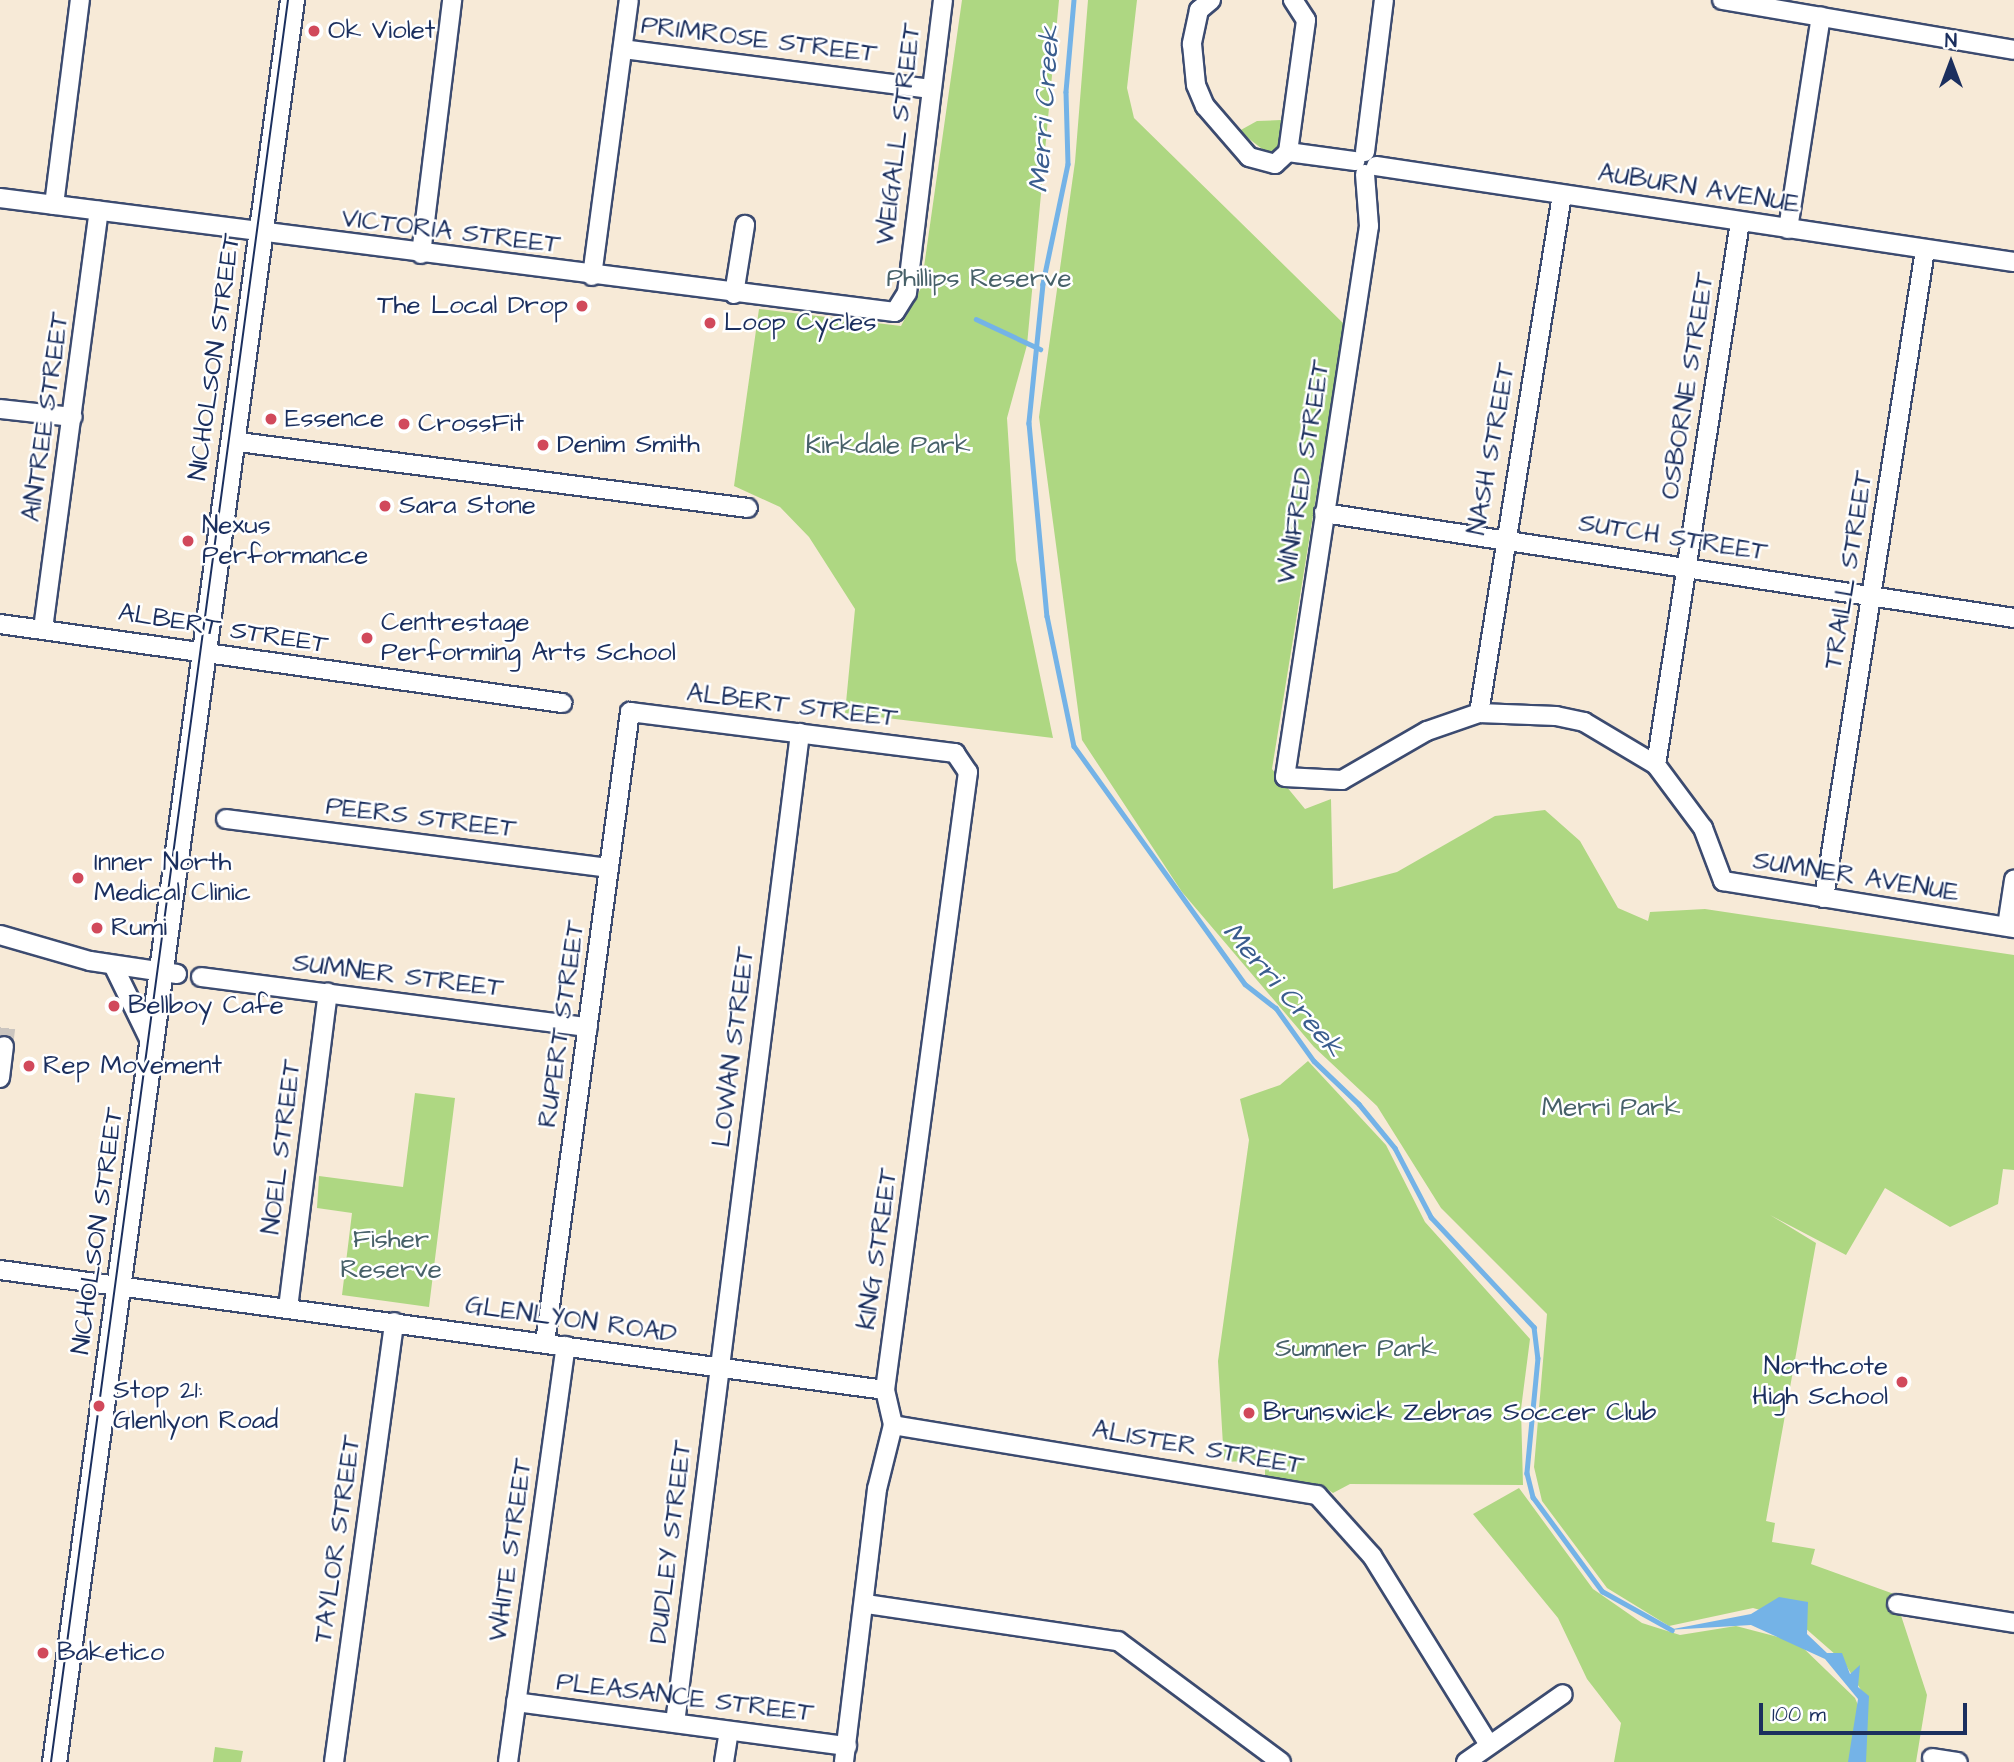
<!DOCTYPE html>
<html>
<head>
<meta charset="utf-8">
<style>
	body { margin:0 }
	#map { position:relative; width:2014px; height:1762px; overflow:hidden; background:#f7ead7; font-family:"Architects Daughter",sans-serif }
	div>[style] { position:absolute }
	.green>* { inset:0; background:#aed782 }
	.water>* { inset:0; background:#74b3e7 }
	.stream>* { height:4.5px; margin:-2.25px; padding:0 2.25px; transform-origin:2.25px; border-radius:2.25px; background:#74b3e7 }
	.minor-tunnel>* { height:18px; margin-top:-9px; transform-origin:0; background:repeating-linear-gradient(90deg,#cbc5bf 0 18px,transparent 0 27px) }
	.roads { filter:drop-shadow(2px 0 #3c4b70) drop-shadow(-2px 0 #3c4b70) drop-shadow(0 2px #3c4b70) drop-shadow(0 -2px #3c4b70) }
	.minor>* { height:18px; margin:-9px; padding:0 9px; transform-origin:9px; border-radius:9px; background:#fff }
	.major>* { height:23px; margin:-11.5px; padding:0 11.5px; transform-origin:11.5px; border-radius:11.5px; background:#fff }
	.tram>* { height:2px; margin:-1px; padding:0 1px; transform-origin:1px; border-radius:1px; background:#1b2f5e }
	.dots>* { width:19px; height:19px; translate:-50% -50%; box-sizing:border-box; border:4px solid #fff; border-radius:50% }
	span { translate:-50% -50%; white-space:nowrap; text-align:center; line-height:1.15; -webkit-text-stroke:5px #fff; paint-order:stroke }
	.poi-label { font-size:26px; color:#1b2f5e }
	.left { translate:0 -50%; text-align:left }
	.right { translate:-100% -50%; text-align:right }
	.street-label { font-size:26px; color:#1b2f5e }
	.park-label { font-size:26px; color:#476169 }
	.water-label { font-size:28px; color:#3a5d8e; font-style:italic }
	.north { position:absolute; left:1916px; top:28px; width:70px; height:70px; -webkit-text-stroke:5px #fff; paint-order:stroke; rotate:0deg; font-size:19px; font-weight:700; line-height:28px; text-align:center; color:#1b2f5e }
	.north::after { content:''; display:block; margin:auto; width:24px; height:32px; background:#1b2f5e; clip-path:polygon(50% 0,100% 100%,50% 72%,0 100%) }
	.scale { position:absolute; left:1759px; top:1703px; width:208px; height:32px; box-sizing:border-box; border:4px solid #1b2f5e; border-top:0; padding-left:9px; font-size:21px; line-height:24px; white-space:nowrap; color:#1b2f5e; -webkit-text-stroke:5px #fff; paint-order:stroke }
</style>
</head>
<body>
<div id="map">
	<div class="green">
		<i style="clip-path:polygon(962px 0,1059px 0,1027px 345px,1007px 418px,1016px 560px,1053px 738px,845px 713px,855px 609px,809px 537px,780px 507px,734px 486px,759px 309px,901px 326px,921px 288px)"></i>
		<i style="clip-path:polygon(1088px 0,1137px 0,1127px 88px,1134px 118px,1344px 324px,1272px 769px,1305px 809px,1331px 799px,1333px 889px,1397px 872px,1495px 816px,1545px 810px,1580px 841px,1618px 908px,1648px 921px,1650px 912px,1705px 909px,2014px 955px,2014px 1170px,2003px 1169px,1998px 1204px,1950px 1227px,1885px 1188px,1846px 1255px,1770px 1215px,1816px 1243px,1766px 1521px,1775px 1523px,1772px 1542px,1815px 1549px,1811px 1564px,1894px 1594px,1927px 1695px,1916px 1762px,1863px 1762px,1867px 1700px,1844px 1662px,1796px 1620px,1753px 1608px,1669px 1626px,1607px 1588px,1542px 1501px,1534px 1467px,1547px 1314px,1441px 1208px,1377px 1106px,1314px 1047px,1182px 892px,1082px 740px,1039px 417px,1075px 162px)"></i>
		<i style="clip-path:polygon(1281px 120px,1281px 143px,1270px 155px,1239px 131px,1257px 121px)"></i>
		<i style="clip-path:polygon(1308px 1061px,1386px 1145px,1425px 1222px,1530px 1339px,1521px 1409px,1523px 1485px,1350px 1484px,1333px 1493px,1321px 1485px,1265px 1476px,1265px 1460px,1224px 1462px,1218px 1361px,1249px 1140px,1240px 1099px,1280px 1085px)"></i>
		<i style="clip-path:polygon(415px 1093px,455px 1098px,429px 1307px,342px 1295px,352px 1213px,317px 1208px,319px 1176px,403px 1187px)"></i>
		<i style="clip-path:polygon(1519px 1488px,1593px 1589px,1642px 1623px,1680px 1635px,1736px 1626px,1797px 1642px,1855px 1698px,1863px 1717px,1859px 1762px,1614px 1762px,1621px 1723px,1587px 1679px,1558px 1618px,1473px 1514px)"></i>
		<i style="clip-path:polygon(215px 1747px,243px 1751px,241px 1762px,213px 1762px)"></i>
	</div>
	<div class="water">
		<i style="clip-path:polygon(1779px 1597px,1808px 1602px,1807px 1634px,1827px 1653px,1842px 1653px,1850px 1674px,1860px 1665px,1858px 1687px,1869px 1696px,1866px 1762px,1848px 1762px,1858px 1699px,1825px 1659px,1751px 1625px,1668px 1630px,1751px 1614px)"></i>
	</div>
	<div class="stream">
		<i style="left:1074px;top:0;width:92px;rotate:95deg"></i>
		<i style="left:1066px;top:92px;width:72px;rotate:88.4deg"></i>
		<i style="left:1068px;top:164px;width:123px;rotate:101.8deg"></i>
		<i style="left:1043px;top:284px;width:140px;rotate:95.8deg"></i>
		<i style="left:1029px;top:423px;width:194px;rotate:84.7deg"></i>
		<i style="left:1047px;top:616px;width:133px;rotate:78.3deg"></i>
		<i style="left:1074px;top:746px;width:293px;rotate:54.3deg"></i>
		<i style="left:1245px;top:984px;width:39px;rotate:38deg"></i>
		<i style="left:1276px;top:1008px;width:65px;rotate:54.4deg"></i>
		<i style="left:1314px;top:1061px;width:62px;rotate:43.7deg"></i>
		<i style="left:1359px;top:1104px;width:57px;rotate:50.7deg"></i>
		<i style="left:1395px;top:1148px;width:78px;rotate:62.4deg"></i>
		<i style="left:1431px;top:1217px;width:151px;rotate:46.9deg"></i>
		<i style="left:1534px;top:1327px;width:31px;rotate:83deg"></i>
		<i style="left:1538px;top:1358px;width:116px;rotate:95.5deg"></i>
		<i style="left:1527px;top:1473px;width:25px;rotate:76deg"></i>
		<i style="left:1533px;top:1497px;width:117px;rotate:53.7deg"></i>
		<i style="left:1602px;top:1591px;width:80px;rotate:29.1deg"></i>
		<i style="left:976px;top:319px;width:71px;rotate:25.1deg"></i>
	</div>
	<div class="minor-tunnel">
		<i style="left:4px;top:1046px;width:24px;rotate:-83deg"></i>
	</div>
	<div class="roads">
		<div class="minor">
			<i style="left:1211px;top:0;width:16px;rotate:140deg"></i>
			<i style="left:1199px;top:10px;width:35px;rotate:102deg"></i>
			<i style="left:1192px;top:44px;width:41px;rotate:84.4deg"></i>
			<i style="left:1196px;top:85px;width:23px;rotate:67deg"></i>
			<i style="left:1205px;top:106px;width:67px;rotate:49.2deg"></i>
			<i style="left:1249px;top:157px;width:27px;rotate:15deg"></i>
			<i style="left:1275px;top:164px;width:18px;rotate:-43deg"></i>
			<i style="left:1288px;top:152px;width:133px;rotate:-82.2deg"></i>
			<i style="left:1306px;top:20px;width:24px;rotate:-123deg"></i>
			<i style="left:1722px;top:0;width:296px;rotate:9.7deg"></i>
			<i style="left:623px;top:49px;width:311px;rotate:7.4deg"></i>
			<i style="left:1288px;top:152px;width:68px;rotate:7.7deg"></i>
			<i style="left:1365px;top:152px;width:153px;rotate:-82.9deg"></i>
			<i style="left:1376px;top:166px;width:645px;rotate:8.56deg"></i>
			<i style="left:1365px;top:174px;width:52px;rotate:85.6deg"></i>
			<i style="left:1369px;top:226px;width:557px;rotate:98.67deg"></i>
			<i style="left:1285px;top:777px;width:57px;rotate:3deg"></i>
			<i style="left:1342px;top:780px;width:98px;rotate:-30deg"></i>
			<i style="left:1427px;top:731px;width:55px;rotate:-19.1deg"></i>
			<i style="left:1479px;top:713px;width:77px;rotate:2.2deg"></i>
			<i style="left:1556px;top:716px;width:29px;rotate:12deg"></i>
			<i style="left:1584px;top:722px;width:84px;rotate:30.8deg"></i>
			<i style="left:1656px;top:765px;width:79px;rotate:53.3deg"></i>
			<i style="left:1703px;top:828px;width:57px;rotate:69.3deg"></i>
			<i style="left:1723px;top:881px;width:295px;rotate:9.2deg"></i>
			<i style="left:0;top:198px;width:902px;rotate:7.26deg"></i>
			<i style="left:895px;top:312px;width:22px;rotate:-58deg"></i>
			<i style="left:907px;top:293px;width:295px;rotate:-83deg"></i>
			<i style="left:54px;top:205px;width:207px;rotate:-82.8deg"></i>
			<i style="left:1788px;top:229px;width:215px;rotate:-81.2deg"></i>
			<i style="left:421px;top:254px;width:256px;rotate:-83deg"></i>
			<i style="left:592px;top:276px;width:278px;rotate:-82.4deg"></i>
			<i style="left:734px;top:294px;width:70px;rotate:-80.9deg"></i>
			<i style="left:0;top:409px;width:73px;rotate:6.3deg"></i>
			<i style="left:231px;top:441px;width:521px;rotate:7.38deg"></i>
			<i style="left:1324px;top:513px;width:698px;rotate:8.65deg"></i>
			<i style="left:0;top:624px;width:568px;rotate:8deg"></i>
			<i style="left:43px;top:629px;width:422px;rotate:-82.4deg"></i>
			<i style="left:1479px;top:713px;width:525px;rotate:-80.9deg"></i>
			<i style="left:1656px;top:765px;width:549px;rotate:-81.21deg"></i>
			<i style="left:226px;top:819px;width:386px;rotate:7.3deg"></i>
			<i style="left:1824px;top:898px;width:656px;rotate:-81.14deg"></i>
			<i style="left:2007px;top:926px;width:47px;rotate:-81.3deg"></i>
			<i style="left:0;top:935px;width:94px;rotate:16.1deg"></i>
			<i style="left:90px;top:961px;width:88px;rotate:8.5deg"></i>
			<i style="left:113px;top:965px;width:87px;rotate:64deg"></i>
			<i style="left:201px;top:977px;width:390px;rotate:7.4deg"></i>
			<i style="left:0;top:1078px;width:32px;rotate:-83deg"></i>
			<i style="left:0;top:1270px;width:893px;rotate:7.72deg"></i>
			<i style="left:288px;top:1308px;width:318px;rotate:-82.8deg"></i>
			<i style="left:545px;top:1343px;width:637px;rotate:-82.33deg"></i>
			<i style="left:630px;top:712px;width:328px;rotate:7.2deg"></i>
			<i style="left:955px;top:753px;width:23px;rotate:56deg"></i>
			<i style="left:968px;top:772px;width:624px;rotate:97.65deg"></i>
			<i style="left:885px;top:1390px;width:36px;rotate:77deg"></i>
			<i style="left:893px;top:1425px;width:66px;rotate:104deg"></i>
			<i style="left:877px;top:1489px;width:275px;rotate:96.9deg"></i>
			<i style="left:893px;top:1425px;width:430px;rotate:9.4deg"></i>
			<i style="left:1317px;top:1495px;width:82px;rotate:48deg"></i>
			<i style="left:1372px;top:1556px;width:222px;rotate:58.2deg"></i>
			<i style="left:866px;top:1604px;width:255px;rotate:8.4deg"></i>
			<i style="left:1118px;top:1641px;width:203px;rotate:36.6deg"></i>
			<i style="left:1897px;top:1604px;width:119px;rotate:9.2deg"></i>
			<i style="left:516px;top:1702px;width:334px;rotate:7.6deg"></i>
			<i style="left:675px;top:1723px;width:998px;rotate:-82.8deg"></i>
			<i style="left:1932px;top:1758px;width:26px;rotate:9deg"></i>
			<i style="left:334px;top:1762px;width:444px;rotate:-82.2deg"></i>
			<i style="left:508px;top:1762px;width:420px;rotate:-82.1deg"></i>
			<i style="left:724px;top:1762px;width:31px;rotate:-81deg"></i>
			<i style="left:1466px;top:1762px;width:118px;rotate:-35deg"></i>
		</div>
		<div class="major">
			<i style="left:54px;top:1762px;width:1778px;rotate:-82.31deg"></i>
		</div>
	</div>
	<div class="tram">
		<i style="left:51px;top:1762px;width:1778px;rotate:-82.34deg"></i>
	</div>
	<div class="dots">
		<i style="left:314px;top:31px;background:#d1495b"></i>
		<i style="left:582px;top:306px;background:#d1495b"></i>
		<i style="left:710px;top:323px;background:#d1495b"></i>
		<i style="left:271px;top:419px;background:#d1495b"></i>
		<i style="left:404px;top:424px;background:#d1495b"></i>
		<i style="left:543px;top:445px;background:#d1495b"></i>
		<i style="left:385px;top:506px;background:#d1495b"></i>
		<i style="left:188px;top:541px;background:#d1495b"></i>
		<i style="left:367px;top:638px;background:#d1495b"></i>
		<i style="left:78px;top:878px;background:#d1495b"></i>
		<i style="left:97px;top:928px;background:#d1495b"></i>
		<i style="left:114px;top:1006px;background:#d1495b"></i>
		<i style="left:29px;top:1066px;background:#d1495b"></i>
		<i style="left:1902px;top:1382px;background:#d1495b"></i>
		<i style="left:99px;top:1406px;background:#d1495b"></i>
		<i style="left:1249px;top:1413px;background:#d1495b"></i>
		<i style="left:43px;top:1653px;background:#d1495b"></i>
	</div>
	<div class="poi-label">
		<span class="left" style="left:328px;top:31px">Ok Violet</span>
		<span class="right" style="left:568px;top:306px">The Local Drop</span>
		<span class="left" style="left:724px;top:323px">Loop Cycles</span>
		<span class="left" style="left:285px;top:419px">Essence</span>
		<span class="left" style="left:418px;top:424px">CrossFit</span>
		<span class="left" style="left:557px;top:445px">Denim Smith</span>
		<span class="left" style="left:399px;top:506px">Sara Stone</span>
		<span class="left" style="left:202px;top:541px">Nexus<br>Performance</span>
		<span class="left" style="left:381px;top:638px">Centrestage<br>Performing Arts School</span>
		<span class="left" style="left:94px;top:878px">Inner North<br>Medical Clinic</span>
		<span class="left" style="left:111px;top:928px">Rumi</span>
		<span class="left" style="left:128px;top:1006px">Bellboy Cafe</span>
		<span class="left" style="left:43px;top:1066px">Rep Movement</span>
		<span class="right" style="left:1888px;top:1382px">Northcote<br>High School</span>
		<span class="left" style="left:113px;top:1406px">Stop 21:<br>Glenlyon Road</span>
		<span class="left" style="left:1263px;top:1413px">Brunswick Zebras Soccer Club</span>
		<span class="left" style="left:57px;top:1653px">Baketico</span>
	</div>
	<div class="street-label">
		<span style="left:759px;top:40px;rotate:7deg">PRIMROSE STREET</span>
		<span style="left:899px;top:134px;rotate:-83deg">WEIGALL STREET</span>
		<span style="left:1699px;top:189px;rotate:9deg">AUBURN AVENUE</span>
		<span style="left:451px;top:232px;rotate:7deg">VICTORIA STREET</span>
		<span style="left:215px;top:357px;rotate:-82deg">NICHOLSON STREET</span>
		<span style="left:1688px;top:386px;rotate:-81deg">OSBORNE STREET</span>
		<span style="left:46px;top:417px;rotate:-82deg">AINTREE STREET</span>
		<span style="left:1492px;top:449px;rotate:-80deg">NASH STREET</span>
		<span style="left:1304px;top:472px;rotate:-81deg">WINIFRED STREET</span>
		<span style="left:1673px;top:538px;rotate:9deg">SUTCH STREET</span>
		<span style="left:1849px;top:570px;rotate:-81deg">TRAILL STREET</span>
		<span style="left:223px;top:629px;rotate:9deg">ALBERT STREET</span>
		<span style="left:792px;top:706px;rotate:7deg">ALBERT STREET</span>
		<span style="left:421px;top:818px;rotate:7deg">PEERS STREET</span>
		<span style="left:1856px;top:877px;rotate:9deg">SUMNER AVENUE</span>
		<span style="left:398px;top:976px;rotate:7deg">SUMNER STREET</span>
		<span style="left:562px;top:1024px;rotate:-82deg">RUPERT STREET</span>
		<span style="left:734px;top:1047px;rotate:-83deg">LOWAN STREET</span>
		<span style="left:282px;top:1147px;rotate:-83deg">NOEL STREET</span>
		<span style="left:98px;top:1231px;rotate:-82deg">NICHOLSON STREET</span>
		<span style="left:878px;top:1249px;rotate:-82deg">KING STREET</span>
		<span style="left:571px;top:1320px;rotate:8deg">GLENLYON ROAD</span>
		<span style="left:1198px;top:1448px;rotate:10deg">ALISTER STREET</span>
		<span style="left:338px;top:1539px;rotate:-82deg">TAYLOR STREET</span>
		<span style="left:671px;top:1542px;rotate:-83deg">DUDLEY STREET</span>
		<span style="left:511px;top:1550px;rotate:-82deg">WHITE STREET</span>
		<span style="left:685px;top:1698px;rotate:7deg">PLEASANCE STREET</span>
	</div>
	<div class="park-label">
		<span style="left:979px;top:279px">Phillips Reserve</span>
		<span style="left:888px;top:446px">Kirkdale Park</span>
		<span style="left:1611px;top:1108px">Merri Park</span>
		<span style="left:391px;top:1255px">Fisher<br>Reserve</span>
		<span style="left:1356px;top:1349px">Sumner Park</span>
	</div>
	<div class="water-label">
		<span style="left:1045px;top:109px;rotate:-86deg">Merri Creek</span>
		<span style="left:1283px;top:990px;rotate:49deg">Merri Creek</span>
	</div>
	<div class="north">N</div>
	<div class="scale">100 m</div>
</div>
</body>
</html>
